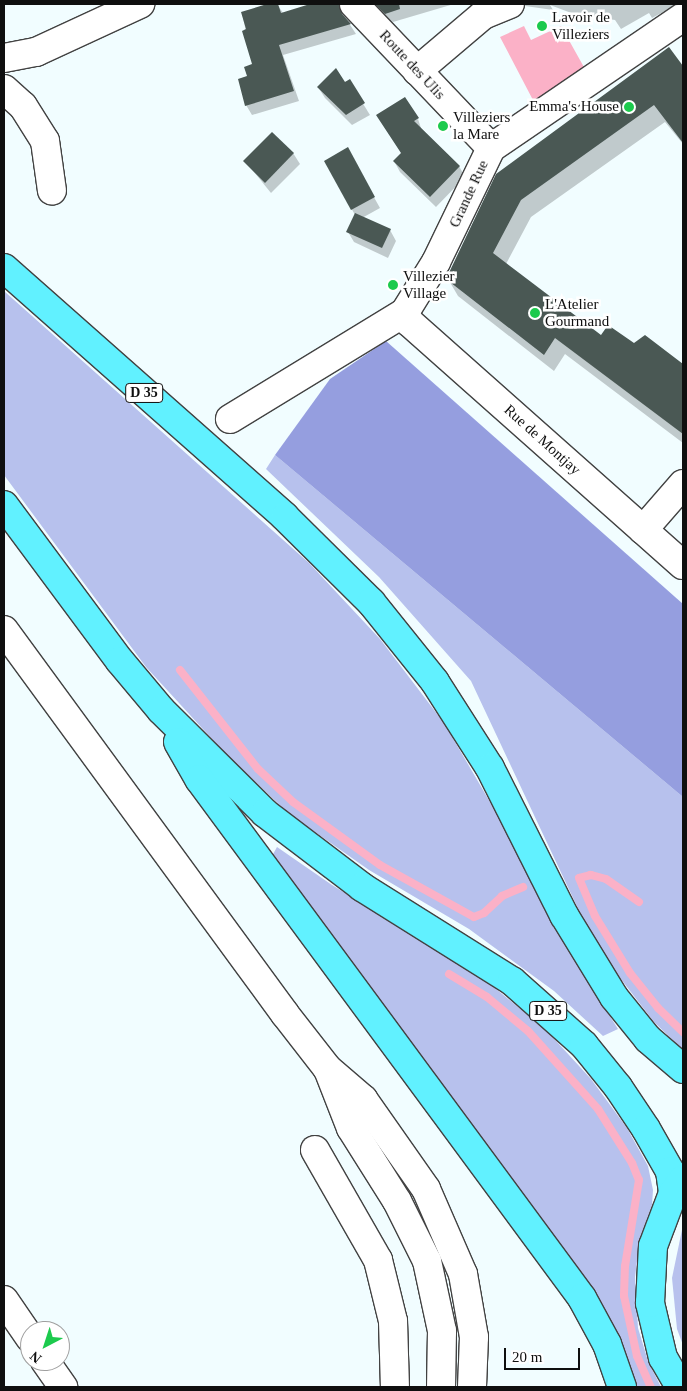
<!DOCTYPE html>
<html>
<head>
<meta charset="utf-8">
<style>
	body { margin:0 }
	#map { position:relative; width:687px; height:1391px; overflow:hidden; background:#f1fdff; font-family:"Times New Roman",serif }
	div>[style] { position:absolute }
	.green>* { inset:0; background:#b7c1ed }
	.forest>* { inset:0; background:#959edf }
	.water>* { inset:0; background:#fbb1c7 }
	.shadow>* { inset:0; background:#0003 }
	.stream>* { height:8px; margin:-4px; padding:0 4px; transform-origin:4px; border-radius:4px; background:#fbb1c7 }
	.building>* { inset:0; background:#4a5854 }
	.roads { filter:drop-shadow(1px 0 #424242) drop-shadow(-1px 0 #424242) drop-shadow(0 1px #424242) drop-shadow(0 -1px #424242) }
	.minor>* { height:28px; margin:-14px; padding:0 14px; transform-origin:14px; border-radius:14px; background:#fff }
	.major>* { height:28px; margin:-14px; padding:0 14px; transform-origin:14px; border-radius:14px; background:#61f1ff }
	.dots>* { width:14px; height:14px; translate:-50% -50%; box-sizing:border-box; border:2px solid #fff; border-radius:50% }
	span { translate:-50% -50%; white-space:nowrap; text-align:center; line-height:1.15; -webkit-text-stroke:5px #fff; paint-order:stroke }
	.shield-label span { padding:1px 4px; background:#fff; border:1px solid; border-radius:4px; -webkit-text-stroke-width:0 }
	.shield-label { font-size:14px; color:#0f0f0f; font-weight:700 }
	.poi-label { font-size:15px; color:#0f0f0f }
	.left { translate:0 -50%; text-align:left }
	.right { translate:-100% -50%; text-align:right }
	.street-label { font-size:15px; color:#0f0f0f }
	.frame { position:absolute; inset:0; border:5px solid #0f0f0f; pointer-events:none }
	.north { position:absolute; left:20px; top:1321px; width:50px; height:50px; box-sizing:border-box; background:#fff; border:1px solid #9f9f9f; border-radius:50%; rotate:220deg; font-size:14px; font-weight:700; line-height:20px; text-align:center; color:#0f0f0f }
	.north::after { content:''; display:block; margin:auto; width:18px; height:22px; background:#1cca4d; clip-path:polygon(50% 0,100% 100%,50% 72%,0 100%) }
	.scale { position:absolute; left:504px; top:1348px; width:76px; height:22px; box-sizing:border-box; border:2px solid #0f0f0f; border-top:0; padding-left:6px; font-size:15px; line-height:18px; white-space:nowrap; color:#0f0f0f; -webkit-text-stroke:4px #fff; paint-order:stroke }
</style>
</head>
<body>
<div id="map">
	<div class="green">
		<i style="clip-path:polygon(4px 291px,309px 563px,380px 639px,444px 723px,497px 814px,570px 953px,618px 1029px,603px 1036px,554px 991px,469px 929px,369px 870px,288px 813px,223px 751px,146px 667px,4px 475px)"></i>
		<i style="clip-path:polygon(275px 455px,683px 797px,683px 1050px,654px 1022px,617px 974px,581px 915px,471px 681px,379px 577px,266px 469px)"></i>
		<i style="clip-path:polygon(277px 847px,332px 885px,484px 979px,546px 1030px,591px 1079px,627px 1128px,648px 1166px,653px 1190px,652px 1205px,640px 1238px,635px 1277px,638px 1328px,648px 1361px,661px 1387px,634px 1387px,272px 856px)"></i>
		<i style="clip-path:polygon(683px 1225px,683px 1345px,677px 1329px,672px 1278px)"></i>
	</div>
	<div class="forest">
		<i style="clip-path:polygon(386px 341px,683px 604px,683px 797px,275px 455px,330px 379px)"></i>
	</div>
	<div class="water">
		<i style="clip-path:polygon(524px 26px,531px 40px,561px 26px,585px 69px,534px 102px,500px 37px)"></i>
	</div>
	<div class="shadow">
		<i style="clip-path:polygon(272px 4px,277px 4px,283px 13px,314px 4px,347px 4px,345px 17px,356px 34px,283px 55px,299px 101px,252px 115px,246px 105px,249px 77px,253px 65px,242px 13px)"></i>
		<i style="clip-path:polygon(370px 4px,454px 4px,393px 22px)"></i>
		<i style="clip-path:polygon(511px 4px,678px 4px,652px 18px,649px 13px,621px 29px,615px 20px,574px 14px,550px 5px,553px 10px)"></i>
		<i style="clip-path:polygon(669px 49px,683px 69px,683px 144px,665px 122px,531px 217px,506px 264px,601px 337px,634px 345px,645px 337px,683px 365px,683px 443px,565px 354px,554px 371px,458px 296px,448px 279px,497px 175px)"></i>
		<i style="clip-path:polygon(349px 81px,370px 115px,352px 125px,325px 98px,318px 87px)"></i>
		<i style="clip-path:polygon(418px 119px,422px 131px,459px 166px,465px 177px,436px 207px,400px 172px,394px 161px,402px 154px,384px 126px)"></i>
		<i style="clip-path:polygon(347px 149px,380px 208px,362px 218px,390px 230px,396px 241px,388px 258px,354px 242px,348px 232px,355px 215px,325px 161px)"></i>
		<i style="clip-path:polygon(293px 153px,300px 164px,271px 193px,245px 161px)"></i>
	</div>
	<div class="stream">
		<i style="left:180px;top:670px;width:126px;rotate:51.8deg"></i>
		<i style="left:258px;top:769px;width:48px;rotate:43.3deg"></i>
		<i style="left:293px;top:802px;width:107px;rotate:35.9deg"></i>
		<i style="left:380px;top:865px;width:107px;rotate:29deg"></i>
		<i style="left:474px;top:917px;width:11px;rotate:-22deg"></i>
		<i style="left:484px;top:913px;width:25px;rotate:-43deg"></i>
		<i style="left:502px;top:896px;width:23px;rotate:-23deg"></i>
		<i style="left:639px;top:902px;width:40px;rotate:-145.1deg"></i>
		<i style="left:606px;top:879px;width:16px;rotate:-165deg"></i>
		<i style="left:591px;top:875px;width:12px;rotate:166deg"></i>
		<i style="left:579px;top:878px;width:41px;rotate:67.2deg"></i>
		<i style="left:595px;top:916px;width:67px;rotate:58.4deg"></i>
		<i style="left:630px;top:973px;width:45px;rotate:51.3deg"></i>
		<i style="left:658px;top:1008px;width:35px;rotate:44deg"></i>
		<i style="left:449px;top:974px;width:44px;rotate:31.2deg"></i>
		<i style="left:487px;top:997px;width:53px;rotate:39.7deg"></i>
		<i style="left:528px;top:1031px;width:105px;rotate:48.1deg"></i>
		<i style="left:598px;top:1109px;width:64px;rotate:57.8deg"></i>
		<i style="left:632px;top:1163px;width:18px;rotate:68deg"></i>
		<i style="left:639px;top:1180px;width:87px;rotate:99.2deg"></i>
		<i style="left:625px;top:1266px;width:30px;rotate:92deg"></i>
		<i style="left:624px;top:1296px;width:61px;rotate:77.8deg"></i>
		<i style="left:637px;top:1356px;width:34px;rotate:66deg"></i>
	</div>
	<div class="building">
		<i style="clip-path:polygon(267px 4px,278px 4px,281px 13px,310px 4px,339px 4px,342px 14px,351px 24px,279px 45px,294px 91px,245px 106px,238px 79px,247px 76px,244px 67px,252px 64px,242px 31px,246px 29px,241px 12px)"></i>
		<i style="clip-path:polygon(375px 4px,399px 4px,400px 9px,385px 14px)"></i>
		<i style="clip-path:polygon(669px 47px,683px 66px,683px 143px,654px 105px,521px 200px,493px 253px,601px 335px,608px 325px,634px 343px,645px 335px,683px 364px,683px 434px,555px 338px,544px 355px,446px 279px,496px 174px)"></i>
		<i style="clip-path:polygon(336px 68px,345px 82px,350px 79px,365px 103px,346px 115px,317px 87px)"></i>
		<i style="clip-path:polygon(405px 97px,419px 118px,414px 121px,460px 166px,430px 197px,393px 161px,401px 153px,376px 115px)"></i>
		<i style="clip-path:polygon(272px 132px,294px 153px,265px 183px,243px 161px)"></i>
		<i style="clip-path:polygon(348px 147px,375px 197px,351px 210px,324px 161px)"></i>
		<i style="clip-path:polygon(355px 213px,391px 229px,382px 248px,346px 232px)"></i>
	</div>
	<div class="roads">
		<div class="minor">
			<i style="left:354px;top:4px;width:199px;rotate:46.4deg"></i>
			<i style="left:4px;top:58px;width:33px;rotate:-11deg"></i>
			<i style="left:36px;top:52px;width:115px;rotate:-24.8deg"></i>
			<i style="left:417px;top:71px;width:87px;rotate:-40.3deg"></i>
			<i style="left:483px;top:15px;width:29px;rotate:-22deg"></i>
			<i style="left:4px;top:89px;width:25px;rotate:42deg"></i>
			<i style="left:23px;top:106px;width:41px;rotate:57.8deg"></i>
			<i style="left:45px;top:141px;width:50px;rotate:82deg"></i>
			<i style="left:405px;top:312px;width:11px;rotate:68deg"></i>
			<i style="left:409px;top:322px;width:366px;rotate:41.6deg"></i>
			<i style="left:230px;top:419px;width:205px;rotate:-31.4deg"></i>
			<i style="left:405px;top:312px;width:59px;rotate:-58.2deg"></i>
			<i style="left:436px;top:262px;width:127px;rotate:-64.2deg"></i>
			<i style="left:491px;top:148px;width:232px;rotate:-34.3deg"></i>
			<i style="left:643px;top:530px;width:61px;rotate:-49deg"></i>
			<i style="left:4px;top:630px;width:476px;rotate:53.8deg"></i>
			<i style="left:285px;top:1014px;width:68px;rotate:52.1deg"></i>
			<i style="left:327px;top:1068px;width:48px;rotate:40.7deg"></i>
			<i style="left:363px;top:1099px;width:110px;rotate:55deg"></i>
			<i style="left:426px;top:1189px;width:93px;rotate:66.5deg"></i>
			<i style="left:463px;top:1274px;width:64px;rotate:80.1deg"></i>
			<i style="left:474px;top:1337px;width:50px;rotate:92.3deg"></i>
			<i style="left:329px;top:1072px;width:60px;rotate:68.6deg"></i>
			<i style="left:351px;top:1128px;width:86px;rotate:57.8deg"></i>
			<i style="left:397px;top:1201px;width:67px;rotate:63.4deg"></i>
			<i style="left:427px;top:1261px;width:72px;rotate:77.9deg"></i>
			<i style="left:442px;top:1331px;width:56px;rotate:91deg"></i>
			<i style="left:315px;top:1150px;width:127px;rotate:60.2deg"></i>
			<i style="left:378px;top:1260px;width:63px;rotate:76.2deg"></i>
			<i style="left:393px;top:1321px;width:66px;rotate:88.3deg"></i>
			<i style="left:4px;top:1300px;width:46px;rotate:55.6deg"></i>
			<i style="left:45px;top:1361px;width:32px;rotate:55deg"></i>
		</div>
		<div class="major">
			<i style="left:4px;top:268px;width:375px;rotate:41.5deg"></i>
			<i style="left:285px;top:517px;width:121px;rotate:44.7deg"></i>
			<i style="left:371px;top:602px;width:102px;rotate:51.3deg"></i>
			<i style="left:435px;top:682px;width:102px;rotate:57.4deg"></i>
			<i style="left:490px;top:768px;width:165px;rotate:63.3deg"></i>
			<i style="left:564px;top:915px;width:96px;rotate:58.6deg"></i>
			<i style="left:614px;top:997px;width:54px;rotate:51deg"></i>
			<i style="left:648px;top:1039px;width:46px;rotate:40.6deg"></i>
			<i style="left:4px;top:505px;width:194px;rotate:53.4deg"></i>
			<i style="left:120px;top:661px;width:64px;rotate:50.1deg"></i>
			<i style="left:161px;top:710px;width:146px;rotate:44.7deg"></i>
			<i style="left:265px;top:813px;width:122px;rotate:37.3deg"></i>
			<i style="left:362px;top:887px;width:177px;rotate:32.1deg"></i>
			<i style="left:512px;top:981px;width:96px;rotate:41.6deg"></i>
			<i style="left:584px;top:1045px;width:54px;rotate:51deg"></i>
			<i style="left:618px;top:1087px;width:50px;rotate:56.3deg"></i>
			<i style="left:646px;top:1129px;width:48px;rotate:60.3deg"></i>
			<i style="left:670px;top:1171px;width:22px;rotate:82deg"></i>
			<i style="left:178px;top:742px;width:43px;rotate:60.4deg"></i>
			<i style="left:199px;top:779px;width:645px;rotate:53.57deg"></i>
			<i style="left:582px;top:1298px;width:52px;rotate:61.5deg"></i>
			<i style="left:607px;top:1344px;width:46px;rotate:70.8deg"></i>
			<i style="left:680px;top:1387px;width:34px;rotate:-120deg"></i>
			<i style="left:663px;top:1358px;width:57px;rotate:-103.3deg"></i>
			<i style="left:650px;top:1303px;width:57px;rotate:-87deg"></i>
			<i style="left:653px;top:1246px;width:57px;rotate:-69.3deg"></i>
			<i style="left:673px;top:1193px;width:17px;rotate:-54deg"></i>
		</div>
	</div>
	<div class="dots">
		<i style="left:542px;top:26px;background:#1cca4d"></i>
		<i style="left:629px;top:107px;background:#1cca4d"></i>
		<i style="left:443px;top:126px;background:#1cca4d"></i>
		<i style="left:393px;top:285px;background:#1cca4d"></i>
		<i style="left:535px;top:313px;background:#1cca4d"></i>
	</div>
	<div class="shield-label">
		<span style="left:144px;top:393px">D 35</span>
		<span style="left:548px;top:1011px">D 35</span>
	</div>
	<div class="poi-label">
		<span class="left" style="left:552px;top:26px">Lavoir de<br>Villeziers</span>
		<span class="right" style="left:619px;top:107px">Emma's House</span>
		<span class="left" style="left:453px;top:126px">Villeziers<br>la Mare</span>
		<span class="left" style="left:403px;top:285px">Villezier<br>Village</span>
		<span class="left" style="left:545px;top:313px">L'Atelier<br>Gourmand</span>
	</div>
	<div class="street-label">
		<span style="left:412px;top:65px;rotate:47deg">Route des Ulis</span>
		<span style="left:469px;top:194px;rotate:-65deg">Grande Rue</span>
		<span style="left:542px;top:440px;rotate:42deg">Rue de Montjay</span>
	</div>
	<div class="frame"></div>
	<div class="north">N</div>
	<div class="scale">20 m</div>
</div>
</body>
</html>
